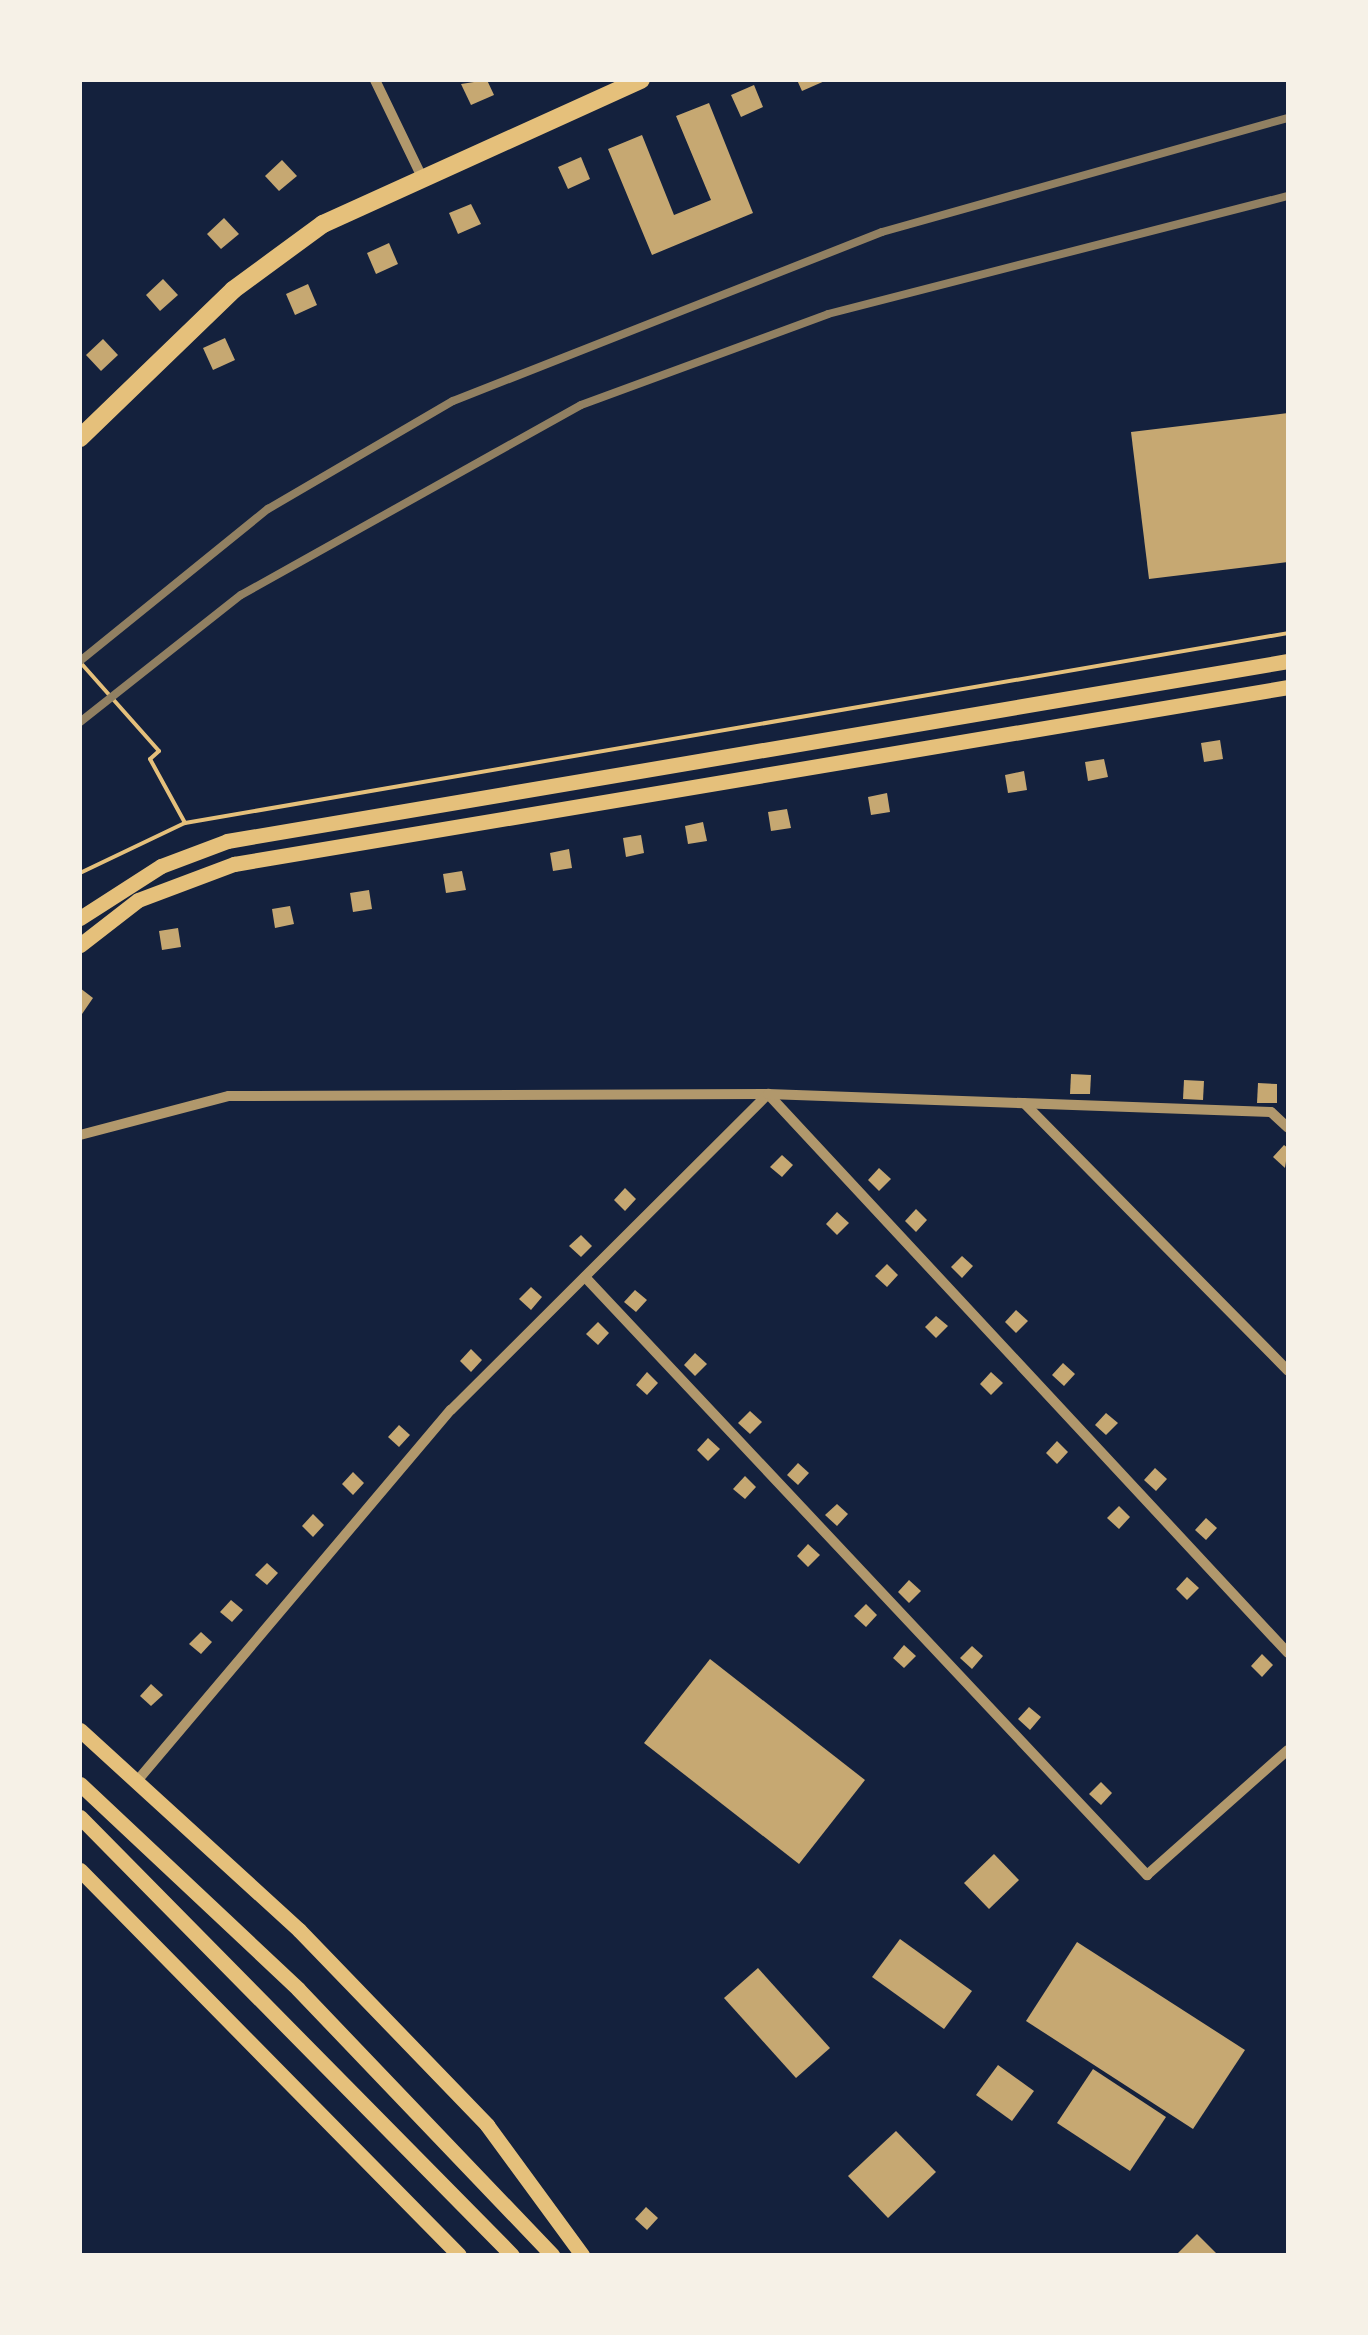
<!DOCTYPE html>
<html>
<head>
<meta charset="utf-8">
<style>
	body { margin:0 }
	#map { position:relative; width:1368px; height:2335px; overflow:hidden; background:#14213d; font-family:"Noto Sans",sans-serif }
	div>[style] { position:absolute }
	.building>* { inset:0; background:#c6a872 }
	.path>* { height:4px; margin:-2px; padding:0 2px; transform-origin:2px; border-radius:2px; background:#e5c07b }
	.minor>* { height:10px; margin:-5px; padding:0 5px; transform-origin:5px; border-radius:5px; background:#b1986c }
	.secondary>* { height:15px; margin:-7.5px; padding:0 7.5px; transform-origin:7.5px; border-radius:7.5px; background:#e5c07b }
	.primary>* { height:18px; margin:-9px; padding:0 9px; transform-origin:9px; border-radius:9px; background:#e5c07b }
	.rail>* { height:8px; margin:-4px; padding:0 4px; transform-origin:4px; border-radius:4px; background:#918062 }
	span { translate:-50% -50%; white-space:nowrap; text-align:center; line-height:1.15; -webkit-text-stroke:10px #f6f1e7; paint-order:stroke }
	.frame { position:absolute; inset:0; border:82px solid #f6f1e7; pointer-events:none }
</style>
</head>
<body>
<div id="map">
	<div class="building">
		<i style="clip-path:polygon(487px 80px,494px 95px,471px 105px,461px 84px)"></i>
		<i style="clip-path:polygon(797px 80px,827px 80px,802px 91px)"></i>
		<i style="clip-path:polygon(754px 85px,763px 107px,741px 117px,731px 95px)"></i>
		<i style="clip-path:polygon(709px 103px,753px 213px,652px 255px,608px 149px,642px 135px,674px 215px,711px 200px,676px 116px)"></i>
		<i style="clip-path:polygon(581px 157px,590px 179px,568px 189px,558px 167px)"></i>
		<i style="clip-path:polygon(282px 160px,297px 176px,279px 191px,265px 176px)"></i>
		<i style="clip-path:polygon(471px 204px,481px 224px,458px 234px,449px 213px)"></i>
		<i style="clip-path:polygon(224px 218px,239px 234px,221px 249px,207px 234px)"></i>
		<i style="clip-path:polygon(389px 243px,398px 264px,376px 274px,367px 253px)"></i>
		<i style="clip-path:polygon(163px 279px,178px 295px,160px 311px,146px 295px)"></i>
		<i style="clip-path:polygon(308px 284px,317px 305px,295px 315px,286px 294px)"></i>
		<i style="clip-path:polygon(225px 338px,235px 360px,213px 370px,203px 348px)"></i>
		<i style="clip-path:polygon(103px 339px,118px 355px,101px 371px,86px 355px)"></i>
		<i style="clip-path:polygon(1288px 413px,1288px 562px,1149px 579px,1131px 432px)"></i>
		<i style="clip-path:polygon(1220px 740px,1223px 759px,1204px 762px,1201px 743px)"></i>
		<i style="clip-path:polygon(1104px 759px,1108px 777px,1088px 781px,1085px 762px)"></i>
		<i style="clip-path:polygon(1024px 771px,1027px 790px,1008px 793px,1005px 775px)"></i>
		<i style="clip-path:polygon(887px 793px,890px 812px,871px 815px,868px 797px)"></i>
		<i style="clip-path:polygon(787px 809px,791px 828px,771px 831px,768px 812px)"></i>
		<i style="clip-path:polygon(703px 822px,707px 841px,688px 844px,685px 826px)"></i>
		<i style="clip-path:polygon(641px 835px,644px 853px,626px 857px,623px 838px)"></i>
		<i style="clip-path:polygon(569px 849px,572px 868px,553px 871px,550px 853px)"></i>
		<i style="clip-path:polygon(462px 871px,466px 890px,446px 893px,443px 874px)"></i>
		<i style="clip-path:polygon(369px 890px,372px 909px,353px 912px,350px 893px)"></i>
		<i style="clip-path:polygon(290px 906px,294px 924px,275px 928px,272px 909px)"></i>
		<i style="clip-path:polygon(178px 928px,181px 947px,162px 950px,159px 931px)"></i>
		<i style="clip-path:polygon(80px 988px,93px 998px,82px 1014px,80px 1012px)"></i>
		<i style="clip-path:polygon(1071px 1074px,1091px 1075px,1090px 1094px,1070px 1094px)"></i>
		<i style="clip-path:polygon(1184px 1080px,1204px 1081px,1203px 1100px,1183px 1099px)"></i>
		<i style="clip-path:polygon(1258px 1083px,1277px 1084px,1277px 1103px,1257px 1103px)"></i>
		<i style="clip-path:polygon(1284px 1145px,1288px 1148px,1285px 1168px,1273px 1157px)"></i>
		<i style="clip-path:polygon(782px 1155px,793px 1165px,782px 1177px,770px 1167px)"></i>
		<i style="clip-path:polygon(879px 1168px,891px 1179px,879px 1191px,868px 1180px)"></i>
		<i style="clip-path:polygon(625px 1188px,636px 1199px,625px 1211px,614px 1200px)"></i>
		<i style="clip-path:polygon(916px 1209px,927px 1220px,916px 1232px,905px 1221px)"></i>
		<i style="clip-path:polygon(837px 1212px,849px 1223px,837px 1235px,826px 1224px)"></i>
		<i style="clip-path:polygon(581px 1235px,592px 1246px,581px 1257px,569px 1246px)"></i>
		<i style="clip-path:polygon(962px 1256px,973px 1266px,962px 1278px,951px 1267px)"></i>
		<i style="clip-path:polygon(887px 1264px,898px 1275px,887px 1287px,875px 1276px)"></i>
		<i style="clip-path:polygon(531px 1287px,542px 1297px,531px 1310px,519px 1299px)"></i>
		<i style="clip-path:polygon(635px 1290px,647px 1300px,636px 1312px,624px 1302px)"></i>
		<i style="clip-path:polygon(1016px 1310px,1028px 1321px,1016px 1333px,1005px 1322px)"></i>
		<i style="clip-path:polygon(936px 1316px,948px 1326px,936px 1338px,925px 1327px)"></i>
		<i style="clip-path:polygon(598px 1322px,609px 1333px,598px 1345px,586px 1334px)"></i>
		<i style="clip-path:polygon(471px 1349px,482px 1360px,471px 1372px,460px 1361px)"></i>
		<i style="clip-path:polygon(695px 1353px,707px 1364px,695px 1376px,684px 1365px)"></i>
		<i style="clip-path:polygon(1063px 1363px,1075px 1374px,1064px 1386px,1052px 1375px)"></i>
		<i style="clip-path:polygon(647px 1372px,658px 1383px,647px 1395px,636px 1385px)"></i>
		<i style="clip-path:polygon(991px 1372px,1003px 1383px,991px 1395px,980px 1384px)"></i>
		<i style="clip-path:polygon(750px 1411px,762px 1422px,750px 1434px,738px 1423px)"></i>
		<i style="clip-path:polygon(1106px 1413px,1118px 1423px,1106px 1435px,1095px 1425px)"></i>
		<i style="clip-path:polygon(399px 1425px,410px 1435px,399px 1447px,388px 1437px)"></i>
		<i style="clip-path:polygon(708px 1438px,720px 1449px,708px 1461px,697px 1450px)"></i>
		<i style="clip-path:polygon(1057px 1441px,1068px 1452px,1057px 1464px,1046px 1453px)"></i>
		<i style="clip-path:polygon(798px 1463px,809px 1473px,798px 1485px,787px 1475px)"></i>
		<i style="clip-path:polygon(1155px 1468px,1167px 1479px,1156px 1491px,1144px 1480px)"></i>
		<i style="clip-path:polygon(353px 1472px,364px 1483px,353px 1495px,342px 1484px)"></i>
		<i style="clip-path:polygon(745px 1476px,756px 1487px,745px 1499px,733px 1489px)"></i>
		<i style="clip-path:polygon(837px 1504px,848px 1514px,837px 1526px,825px 1515px)"></i>
		<i style="clip-path:polygon(1119px 1506px,1130px 1517px,1119px 1529px,1107px 1518px)"></i>
		<i style="clip-path:polygon(313px 1514px,324px 1525px,313px 1537px,302px 1526px)"></i>
		<i style="clip-path:polygon(1206px 1518px,1217px 1528px,1206px 1540px,1195px 1530px)"></i>
		<i style="clip-path:polygon(808px 1544px,820px 1555px,808px 1567px,797px 1556px)"></i>
		<i style="clip-path:polygon(267px 1563px,278px 1573px,267px 1585px,255px 1575px)"></i>
		<i style="clip-path:polygon(1187px 1577px,1199px 1588px,1187px 1600px,1176px 1589px)"></i>
		<i style="clip-path:polygon(909px 1580px,921px 1591px,909px 1603px,898px 1592px)"></i>
		<i style="clip-path:polygon(231px 1600px,243px 1610px,232px 1622px,220px 1612px)"></i>
		<i style="clip-path:polygon(866px 1604px,877px 1615px,866px 1627px,854px 1616px)"></i>
		<i style="clip-path:polygon(201px 1632px,212px 1642px,201px 1654px,189px 1644px)"></i>
		<i style="clip-path:polygon(904px 1645px,916px 1656px,904px 1668px,893px 1658px)"></i>
		<i style="clip-path:polygon(972px 1646px,983px 1656px,972px 1669px,960px 1658px)"></i>
		<i style="clip-path:polygon(1262px 1654px,1273px 1665px,1262px 1677px,1251px 1666px)"></i>
		<i style="clip-path:polygon(710px 1659px,865px 1780px,799px 1864px,644px 1743px)"></i>
		<i style="clip-path:polygon(151px 1684px,163px 1695px,151px 1706px,140px 1696px)"></i>
		<i style="clip-path:polygon(1029px 1707px,1041px 1717px,1030px 1730px,1018px 1719px)"></i>
		<i style="clip-path:polygon(1101px 1782px,1112px 1793px,1101px 1805px,1089px 1794px)"></i>
		<i style="clip-path:polygon(994px 1854px,1019px 1880px,989px 1909px,964px 1883px)"></i>
		<i style="clip-path:polygon(900px 1939px,972px 1991px,944px 2029px,872px 1977px)"></i>
		<i style="clip-path:polygon(1077px 1942px,1245px 2050px,1193px 2129px,1026px 2021px)"></i>
		<i style="clip-path:polygon(758px 1968px,830px 2048px,796px 2078px,724px 1998px)"></i>
		<i style="clip-path:polygon(998px 2065px,1034px 2091px,1012px 2121px,976px 2095px)"></i>
		<i style="clip-path:polygon(1093px 2069px,1166px 2117px,1130px 2171px,1057px 2123px)"></i>
		<i style="clip-path:polygon(896px 2131px,936px 2172px,888px 2218px,848px 2176px)"></i>
		<i style="clip-path:polygon(646px 2207px,658px 2218px,647px 2230px,635px 2219px)"></i>
		<i style="clip-path:polygon(1197px 2234px,1218px 2255px,1176px 2255px)"></i>
	</div>
	<div class="path">
		<i style="left:80px;top:662px;width:119px;rotate:48.4deg"></i>
		<i style="left:159px;top:751px;width:12px;rotate:138deg"></i>
		<i style="left:150px;top:759px;width:73px;rotate:61.3deg"></i>
		<i style="left:80px;top:873px;width:116px;rotate:-25.5deg"></i>
		<i style="left:185px;top:823px;width:1119px;rotate:-9.77deg"></i>
	</div>
	<div class="minor">
		<i style="left:375px;top:80px;width:106px;rotate:64.2deg"></i>
		<i style="left:1024px;top:1103px;width:376px;rotate:45.4deg"></i>
		<i style="left:80px;top:1135px;width:154px;rotate:-14.7deg"></i>
		<i style="left:229px;top:1096px;width:539px;rotate:-0.21deg"></i>
		<i style="left:768px;top:1094px;width:763px;rotate:47.07deg"></i>
		<i style="left:585px;top:1277px;width:821px;rotate:46.78deg"></i>
		<i style="left:1147px;top:1875px;width:188px;rotate:-41.6deg"></i>
		<i style="left:137px;top:1781px;width:486px;rotate:-49.8deg"></i>
		<i style="left:451px;top:1410px;width:448px;rotate:-44.9deg"></i>
		<i style="left:768px;top:1094px;width:503px;rotate:2.05deg"></i>
		<i style="left:1271px;top:1112px;width:23px;rotate:43deg"></i>
	</div>
	<div class="secondary">
		<i style="left:80px;top:918px;width:96px;rotate:-32.7deg"></i>
		<i style="left:161px;top:866px;width:71px;rotate:-20.7deg"></i>
		<i style="left:227px;top:841px;width:1076px;rotate:-9.63deg"></i>
		<i style="left:80px;top:945px;width:73px;rotate:-37.8deg"></i>
		<i style="left:138px;top:900px;width:103px;rotate:-20.6deg"></i>
		<i style="left:234px;top:864px;width:1069px;rotate:-9.53deg"></i>
		<i style="left:80px;top:1730px;width:297px;rotate:42.4deg"></i>
		<i style="left:299px;top:1930px;width:271px;rotate:46deg"></i>
		<i style="left:487px;top:2125px;width:161px;rotate:53.8deg"></i>
		<i style="left:80px;top:1784px;width:299px;rotate:43.2deg"></i>
		<i style="left:298px;top:1989px;width:368px;rotate:46.3deg"></i>
		<i style="left:80px;top:1817px;width:615px;rotate:45.4deg"></i>
		<i style="left:80px;top:1870px;width:540px;rotate:45.45deg"></i>
	</div>
	<div class="primary">
		<i style="left:80px;top:438px;width:213px;rotate:-44deg"></i>
		<i style="left:233px;top:290px;width:112px;rotate:-36.3deg"></i>
		<i style="left:323px;top:224px;width:349px;rotate:-24.4deg"></i>
	</div>
	<div class="rail">
		<i style="left:80px;top:661px;width:242px;rotate:-39deg"></i>
		<i style="left:268px;top:509px;width:214px;rotate:-30.3deg"></i>
		<i style="left:453px;top:401px;width:461px;rotate:-21.5deg"></i>
		<i style="left:882px;top:232px;width:422px;rotate:-15.7deg"></i>
		<i style="left:80px;top:722px;width:205px;rotate:-38.3deg"></i>
		<i style="left:241px;top:595px;width:389px;rotate:-29.2deg"></i>
		<i style="left:581px;top:405px;width:263px;rotate:-20.2deg"></i>
		<i style="left:828px;top:314px;width:475px;rotate:-14.4deg"></i>
	</div>
	<div class="frame"></div>
</div>
</body>
</html>
